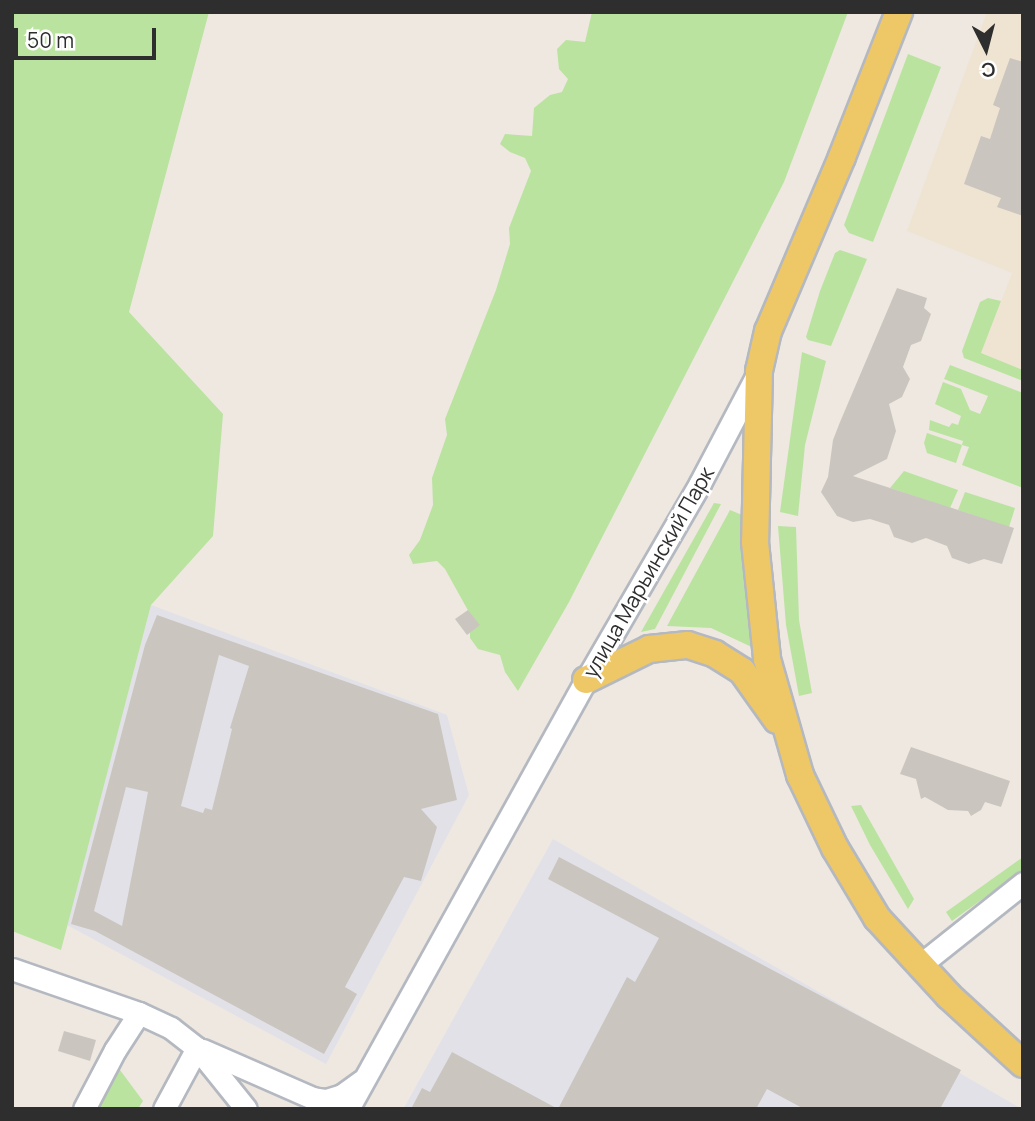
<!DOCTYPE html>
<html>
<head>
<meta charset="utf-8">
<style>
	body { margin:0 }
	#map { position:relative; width:1035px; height:1121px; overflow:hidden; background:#eee8e1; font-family:Manrope,sans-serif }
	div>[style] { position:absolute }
	.industrial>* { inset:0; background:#e2e1e8 }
	.education>* { inset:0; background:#efe4d2 }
	.green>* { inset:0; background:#bae3a0 }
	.building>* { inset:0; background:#cac6bf }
	.roads { filter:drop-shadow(2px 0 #b4b8c0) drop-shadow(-2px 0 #b4b8c0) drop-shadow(0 2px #b4b8c0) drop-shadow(0 -2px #b4b8c0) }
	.minor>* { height:21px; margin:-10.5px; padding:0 10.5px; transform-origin:10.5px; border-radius:10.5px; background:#fff }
	.major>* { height:26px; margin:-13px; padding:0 13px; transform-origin:13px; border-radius:13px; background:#eec767 }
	span { translate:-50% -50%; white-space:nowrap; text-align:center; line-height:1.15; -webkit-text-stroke:5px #fff; paint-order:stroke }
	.street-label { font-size:21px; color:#2e2e2e }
	.frame { position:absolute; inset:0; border:14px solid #2e2e2e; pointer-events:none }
	.north { position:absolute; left:951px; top:14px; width:70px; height:70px; -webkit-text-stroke:5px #fff; paint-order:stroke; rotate:174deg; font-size:19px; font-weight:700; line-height:28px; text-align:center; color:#2e2e2e }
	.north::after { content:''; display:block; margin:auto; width:24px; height:32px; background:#2e2e2e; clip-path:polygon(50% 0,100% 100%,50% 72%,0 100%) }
	.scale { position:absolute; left:14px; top:28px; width:142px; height:32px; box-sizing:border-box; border:4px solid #2e2e2e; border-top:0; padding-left:9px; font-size:21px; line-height:24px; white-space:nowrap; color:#2e2e2e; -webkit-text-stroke:5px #fff; paint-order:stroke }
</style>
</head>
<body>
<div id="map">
	<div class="industrial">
		<i style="clip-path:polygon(151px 605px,447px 715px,469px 795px,326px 1064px,67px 925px)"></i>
		<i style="clip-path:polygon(553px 839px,1022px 1109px,404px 1108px)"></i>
	</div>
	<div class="education">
		<i style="clip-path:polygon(987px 12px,1023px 12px,1023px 370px,981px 353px,1012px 273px,907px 231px)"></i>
	</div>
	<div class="green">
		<i style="clip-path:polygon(12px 12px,209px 12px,129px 312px,223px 414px,213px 536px,151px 605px,61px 950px,12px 931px)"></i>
		<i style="clip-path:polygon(592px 12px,848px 12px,784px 182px,569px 602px,518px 691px,505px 672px,500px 655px,478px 649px,470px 638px,470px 614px,445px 569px,437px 561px,413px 564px,409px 555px,420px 540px,433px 505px,432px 478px,447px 435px,445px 419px,496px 290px,510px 244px,509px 228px,531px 171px,525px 158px,510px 152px,500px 144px,505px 134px,532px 136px,534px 108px,550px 95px,562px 92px,568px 79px,559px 69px,557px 49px,566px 40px,585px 42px)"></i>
		<i style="clip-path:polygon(908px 54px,941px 67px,873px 242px,849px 233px,844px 225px)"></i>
		<i style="clip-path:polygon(840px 250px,867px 259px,831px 346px,808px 340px,806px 337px,820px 291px,835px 253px)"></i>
		<i style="clip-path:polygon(988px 298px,1001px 301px,981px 353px,1023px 370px,1023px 381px,964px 358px,962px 351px,980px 302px)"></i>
		<i style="clip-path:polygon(802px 352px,826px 361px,805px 445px,798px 516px,780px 512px)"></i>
		<i style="clip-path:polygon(950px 365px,1023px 393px,1023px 488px,962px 465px,969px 447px,962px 445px,956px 463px,927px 453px,924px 443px,927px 433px,962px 445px,963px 441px,929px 430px,930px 420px,949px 427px,952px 423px,958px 425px,961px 416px,935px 404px,943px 382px,961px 389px,970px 410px,980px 414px,988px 396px,944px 379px)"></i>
		<i style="clip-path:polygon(904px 471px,958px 490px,950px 508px,890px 488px)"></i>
		<i style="clip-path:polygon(965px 492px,1015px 508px,1009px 527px,958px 510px)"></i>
		<i style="clip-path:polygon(714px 503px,721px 504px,655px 629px,641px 632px)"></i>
		<i style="clip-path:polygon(730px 510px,742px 515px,756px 649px,711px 628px,667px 626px)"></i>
		<i style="clip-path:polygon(778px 526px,796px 527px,799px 620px,812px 693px,799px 696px,786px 625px)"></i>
		<i style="clip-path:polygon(861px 805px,914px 899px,908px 909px,870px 845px,851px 806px)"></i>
		<i style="clip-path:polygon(1023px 857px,1023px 870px,952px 921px,946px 912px)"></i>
		<i style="clip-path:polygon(117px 1066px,143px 1101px,138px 1109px,97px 1109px)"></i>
	</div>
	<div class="building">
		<i style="clip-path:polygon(1010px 58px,1023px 62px,1023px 216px,997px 207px,1001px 198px,964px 184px,981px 136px,990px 139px,1000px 108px,993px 105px)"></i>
		<i style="clip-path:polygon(897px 288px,927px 298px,924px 308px,931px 314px,921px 341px,911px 345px,903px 367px,910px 379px,902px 397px,889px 404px,896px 431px,887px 459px,853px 476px,1014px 528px,1002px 564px,984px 559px,969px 564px,952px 558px,947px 546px,926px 538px,912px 543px,894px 537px,889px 525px,870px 519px,853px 522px,837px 516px,821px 492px,828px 477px,833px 440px,840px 422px)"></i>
		<i style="clip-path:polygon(468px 610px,480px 625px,467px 635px,455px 619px)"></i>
		<i style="clip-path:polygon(evenodd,157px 615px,438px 714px,457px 800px,421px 809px,437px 827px,421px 881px,404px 877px,345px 987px,357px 994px,324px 1054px,95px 931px,71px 924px,145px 645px,157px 615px,219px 655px,249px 666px,230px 728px,232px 729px,212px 810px,205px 808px,203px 813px,181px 806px,219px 655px,157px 615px,126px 787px,148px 792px,122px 926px,94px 911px,126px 787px)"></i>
		<i style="clip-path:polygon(911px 747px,1010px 781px,1001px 807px,985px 802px,981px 810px,971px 816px,968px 811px,948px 810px,925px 797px,921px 799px,916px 779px,900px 774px)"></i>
		<i style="clip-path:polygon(559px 857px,961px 1070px,940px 1109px,804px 1109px,767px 1089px,756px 1109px,411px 1109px,422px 1088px,430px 1092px,452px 1052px,558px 1109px,627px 977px,635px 982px,659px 938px,548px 879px)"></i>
		<i style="clip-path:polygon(64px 1031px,96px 1040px,90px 1061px,58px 1051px)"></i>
	</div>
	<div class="roads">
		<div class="minor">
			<i style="left:920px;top:965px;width:132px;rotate:-38.5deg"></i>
			<i style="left:12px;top:969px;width:134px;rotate:19.1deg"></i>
			<i style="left:139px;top:1013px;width:35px;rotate:25deg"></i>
			<i style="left:171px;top:1028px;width:33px;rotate:38deg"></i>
			<i style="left:197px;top:1048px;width:78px;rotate:51.2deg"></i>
			<i style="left:203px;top:1050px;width:120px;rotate:23.6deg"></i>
			<i style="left:313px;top:1098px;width:13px;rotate:9deg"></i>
			<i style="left:326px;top:1100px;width:17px;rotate:-17deg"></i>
			<i style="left:342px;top:1095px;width:24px;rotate:-36deg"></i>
			<i style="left:84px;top:1109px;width:67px;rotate:-62.3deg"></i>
			<i style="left:115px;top:1050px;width:44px;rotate:-57deg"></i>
			<i style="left:164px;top:1109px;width:69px;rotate:-61.6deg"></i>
			<i style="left:348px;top:1109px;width:491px;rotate:-61deg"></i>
			<i style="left:586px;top:680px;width:228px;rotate:-59.9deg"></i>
			<i style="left:700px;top:483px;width:127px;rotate:-62.2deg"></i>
		</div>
		<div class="major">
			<i style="left:899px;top:12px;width:156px;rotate:111.5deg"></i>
			<i style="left:842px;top:157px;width:189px;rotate:113deg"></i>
			<i style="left:768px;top:331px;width:41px;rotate:102.7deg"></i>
			<i style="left:759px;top:371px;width:171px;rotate:91.3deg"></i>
			<i style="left:755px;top:542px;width:118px;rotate:84.1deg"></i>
			<i style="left:767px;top:659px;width:121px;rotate:74.1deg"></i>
			<i style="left:800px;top:775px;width:81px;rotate:64.4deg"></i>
			<i style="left:835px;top:848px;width:82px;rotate:59deg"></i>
			<i style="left:877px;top:918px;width:106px;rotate:47.3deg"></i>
			<i style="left:949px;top:996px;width:100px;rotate:42.6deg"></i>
			<i style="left:586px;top:680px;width:70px;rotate:-26.2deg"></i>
			<i style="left:649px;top:649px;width:39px;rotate:-6deg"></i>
			<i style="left:688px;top:645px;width:28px;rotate:18deg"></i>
			<i style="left:715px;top:654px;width:32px;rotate:32deg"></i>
			<i style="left:742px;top:671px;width:60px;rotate:54.5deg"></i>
		</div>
	</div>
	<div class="street-label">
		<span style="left:648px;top:572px;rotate:-60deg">улица Марьинский Парк</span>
	</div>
	<div class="frame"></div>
	<div class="north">С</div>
	<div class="scale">50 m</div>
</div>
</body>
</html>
